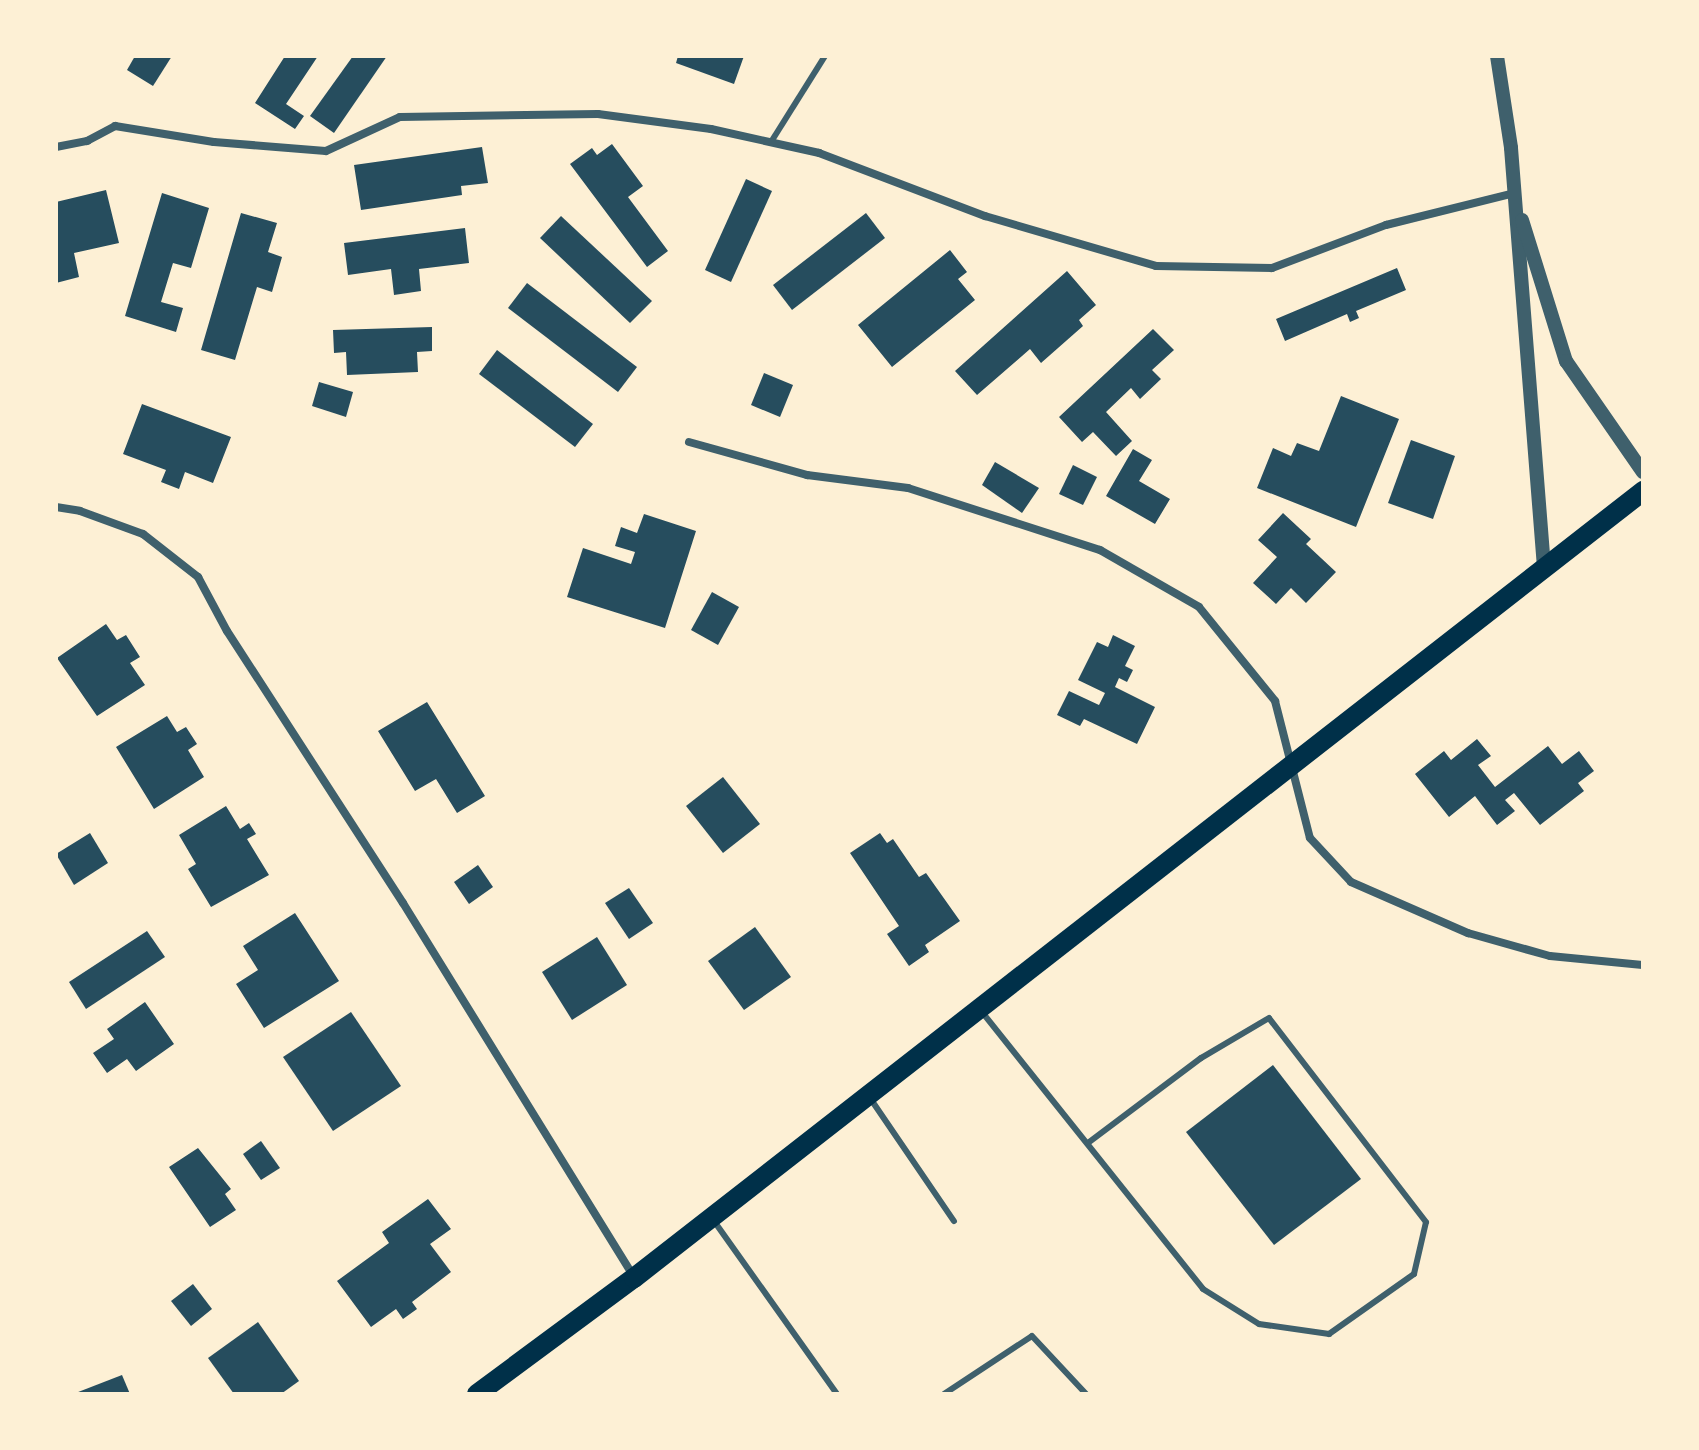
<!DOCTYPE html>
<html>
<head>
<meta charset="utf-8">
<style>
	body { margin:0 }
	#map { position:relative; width:1699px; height:1450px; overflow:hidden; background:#fdf0d5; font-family:"Fira Sans Condensed",sans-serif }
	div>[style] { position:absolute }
	.building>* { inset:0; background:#264d5e }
	.service>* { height:6px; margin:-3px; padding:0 3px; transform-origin:3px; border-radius:3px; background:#3f606c }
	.minor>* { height:8px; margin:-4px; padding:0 4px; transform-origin:4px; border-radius:4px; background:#3f606c }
	.tertiary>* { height:14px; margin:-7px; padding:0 7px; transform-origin:7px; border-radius:7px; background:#3f606c }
	.primary>* { height:20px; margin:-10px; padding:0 10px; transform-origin:10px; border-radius:10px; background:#003049 }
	span { translate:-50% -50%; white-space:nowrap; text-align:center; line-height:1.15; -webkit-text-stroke:6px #fdf0d5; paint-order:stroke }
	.frame { position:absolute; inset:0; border:58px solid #fdf0d5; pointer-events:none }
</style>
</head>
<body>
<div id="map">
	<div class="building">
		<i style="clip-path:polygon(135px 56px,172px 56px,153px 86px,127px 70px)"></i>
		<i style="clip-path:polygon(285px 56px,318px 56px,286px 104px,304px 116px,295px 129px,255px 103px)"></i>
		<i style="clip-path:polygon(353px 56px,387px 56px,334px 133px,310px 116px)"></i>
		<i style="clip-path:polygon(678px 56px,744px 56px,734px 84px,676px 63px)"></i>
		<i style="clip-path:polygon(612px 144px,643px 186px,628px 197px,668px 251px,647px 267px,570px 164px,592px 148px,597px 155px)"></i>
		<i style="clip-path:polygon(482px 147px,488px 183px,461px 186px,462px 195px,361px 210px,354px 165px)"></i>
		<i style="clip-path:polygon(746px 179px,772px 191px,731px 282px,705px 270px)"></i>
		<i style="clip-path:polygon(106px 190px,119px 243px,74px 253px,79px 277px,56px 283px,56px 202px)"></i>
		<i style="clip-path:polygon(162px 193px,209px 208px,191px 268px,173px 263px,161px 302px,183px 308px,176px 332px,125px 316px)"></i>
		<i style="clip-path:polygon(241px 213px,277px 223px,268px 252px,282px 257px,272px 292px,257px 287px,235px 360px,201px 350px)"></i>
		<i style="clip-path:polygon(866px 213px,885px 238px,792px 310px,773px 285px)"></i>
		<i style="clip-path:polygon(561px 216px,652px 301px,630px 323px,540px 238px)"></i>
		<i style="clip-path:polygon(465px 228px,469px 263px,419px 269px,421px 291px,394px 295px,391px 269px,348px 275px,344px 243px)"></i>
		<i style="clip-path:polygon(950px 250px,967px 272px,958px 279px,975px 300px,892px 367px,858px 325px)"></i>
		<i style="clip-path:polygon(1397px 268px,1406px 290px,1356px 311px,1359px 318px,1350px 322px,1347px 314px,1285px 341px,1276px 319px)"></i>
		<i style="clip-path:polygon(1067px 271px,1096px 305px,1079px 320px,1083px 326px,1041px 363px,1030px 349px,977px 395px,955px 371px)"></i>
		<i style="clip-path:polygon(527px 283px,637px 367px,618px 392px,508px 308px)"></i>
		<i style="clip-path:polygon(432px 327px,432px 351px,417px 352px,418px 372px,347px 375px,346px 352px,334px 353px,333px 330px)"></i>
		<i style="clip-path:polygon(1153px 329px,1174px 350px,1152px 370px,1161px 379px,1140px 399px,1131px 388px,1106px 412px,1132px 441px,1116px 456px,1093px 432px,1082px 442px,1059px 417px)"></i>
		<i style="clip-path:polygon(497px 350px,593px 424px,575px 447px,479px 374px)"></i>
		<i style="clip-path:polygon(764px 373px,793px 385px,780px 417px,751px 405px)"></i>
		<i style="clip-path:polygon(319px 382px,353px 392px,346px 417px,312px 406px)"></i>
		<i style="clip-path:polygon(1341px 396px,1399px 419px,1356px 527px,1257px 488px,1273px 448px,1291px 456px,1297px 443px,1319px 451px)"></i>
		<i style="clip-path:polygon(142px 404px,231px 437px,213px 483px,185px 472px,179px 489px,161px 482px,166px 470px,123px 454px)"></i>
		<i style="clip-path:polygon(1411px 440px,1455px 456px,1433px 519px,1388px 503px)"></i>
		<i style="clip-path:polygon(1133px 449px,1152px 460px,1139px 481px,1170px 499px,1155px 524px,1106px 496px)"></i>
		<i style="clip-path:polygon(995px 462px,1039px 488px,1022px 513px,982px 485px)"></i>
		<i style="clip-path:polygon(1073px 465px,1097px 477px,1083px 505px,1059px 494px)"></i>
		<i style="clip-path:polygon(1283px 513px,1311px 539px,1306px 544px,1336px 572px,1306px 603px,1291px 588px,1276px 604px,1253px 583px,1277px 557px,1258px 540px)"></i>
		<i style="clip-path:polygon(644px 514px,696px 531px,665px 628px,567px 597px,583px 548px,631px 564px,635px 552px,615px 546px,621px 527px,637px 533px)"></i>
		<i style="clip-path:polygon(712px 592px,739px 607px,718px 645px,691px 630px)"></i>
		<i style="clip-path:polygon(106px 624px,117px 640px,126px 635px,140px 657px,130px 663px,145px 685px,97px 716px,57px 658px)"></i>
		<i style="clip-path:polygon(1113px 635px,1135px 646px,1125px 666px,1133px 670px,1127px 682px,1119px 678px,1115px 687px,1155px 707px,1137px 744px,1084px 719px,1080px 726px,1057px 715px,1069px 691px,1099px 705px,1105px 693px,1078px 680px,1097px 642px,1108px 647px)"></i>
		<i style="clip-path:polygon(427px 702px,485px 796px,457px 813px,436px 779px,415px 791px,378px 731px)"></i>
		<i style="clip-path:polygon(167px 716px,177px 732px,186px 727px,197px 744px,188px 750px,204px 777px,154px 809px,116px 747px)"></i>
		<i style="clip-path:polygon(1477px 739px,1491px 756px,1478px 765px,1495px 787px,1548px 746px,1562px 764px,1579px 751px,1594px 771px,1578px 783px,1584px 791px,1540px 825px,1514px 793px,1505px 800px,1515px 811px,1497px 825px,1475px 796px,1449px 817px,1415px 774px,1444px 751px,1451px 760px)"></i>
		<i style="clip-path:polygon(723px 777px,760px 824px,723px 853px,686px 806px)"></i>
		<i style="clip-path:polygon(226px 806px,240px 829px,249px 823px,256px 834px,247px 839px,269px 875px,211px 907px,188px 869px,196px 864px,179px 835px)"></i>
		<i style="clip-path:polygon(90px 833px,108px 863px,74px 885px,56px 854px)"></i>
		<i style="clip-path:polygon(880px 833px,887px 843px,893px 839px,919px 877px,926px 873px,960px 921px,925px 945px,929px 952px,909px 966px,887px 934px,899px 926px,850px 853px)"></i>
		<i style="clip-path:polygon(478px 865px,493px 887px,469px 904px,454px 882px)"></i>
		<i style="clip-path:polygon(629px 888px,653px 923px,629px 939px,605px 903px)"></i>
		<i style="clip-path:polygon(295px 913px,339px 981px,264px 1028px,236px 984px,258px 970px,243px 946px)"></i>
		<i style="clip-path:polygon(755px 927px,791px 977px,744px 1010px,708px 961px)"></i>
		<i style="clip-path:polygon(147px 931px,165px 957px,86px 1009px,69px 982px)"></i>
		<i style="clip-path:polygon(597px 937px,627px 985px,572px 1020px,542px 972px)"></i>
		<i style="clip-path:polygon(145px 1002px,174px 1044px,136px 1071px,127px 1059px,107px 1073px,93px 1053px,114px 1039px,107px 1029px)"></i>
		<i style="clip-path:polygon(351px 1012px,401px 1086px,333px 1131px,283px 1057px)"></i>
		<i style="clip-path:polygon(1273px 1065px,1361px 1179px,1274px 1245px,1186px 1132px)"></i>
		<i style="clip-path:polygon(261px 1141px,280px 1168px,261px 1180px,243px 1154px)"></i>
		<i style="clip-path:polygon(198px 1148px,231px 1189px,225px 1194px,236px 1210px,210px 1227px,169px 1167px)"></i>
		<i style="clip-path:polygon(428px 1199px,451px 1229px,430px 1244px,451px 1272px,412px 1302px,417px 1309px,403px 1319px,396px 1309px,371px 1327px,337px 1281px,389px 1243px,382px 1232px)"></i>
		<i style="clip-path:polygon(193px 1284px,212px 1309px,191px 1326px,171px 1301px)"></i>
		<i style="clip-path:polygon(258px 1322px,299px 1381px,281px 1394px,234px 1394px,208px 1358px)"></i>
		<i style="clip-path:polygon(122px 1375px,130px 1394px,73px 1394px)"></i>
	</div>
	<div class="service">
		<i style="left:771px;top:142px;width:102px;rotate:-57.9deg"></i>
		<i style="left:982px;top:1012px;width:354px;rotate:51.4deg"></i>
		<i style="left:1203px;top:1289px;width:66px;rotate:32deg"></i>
		<i style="left:1259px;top:1324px;width:71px;rotate:8.1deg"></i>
		<i style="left:1329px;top:1334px;width:104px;rotate:-35.2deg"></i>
		<i style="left:1414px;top:1274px;width:53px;rotate:-77deg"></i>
		<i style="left:1426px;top:1222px;width:257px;rotate:-127.6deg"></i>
		<i style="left:1269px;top:1018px;width:79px;rotate:149.5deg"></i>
		<i style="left:1201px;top:1058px;width:140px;rotate:143.1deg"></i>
		<i style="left:870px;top:1098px;width:149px;rotate:55.7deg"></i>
		<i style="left:714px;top:1221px;width:212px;rotate:54.6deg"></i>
		<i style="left:944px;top:1394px;width:105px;rotate:-33.4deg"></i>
		<i style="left:1032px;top:1336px;width:79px;rotate:47deg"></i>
	</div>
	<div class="minor">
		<i style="left:56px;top:147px;width:32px;rotate:-11deg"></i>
		<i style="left:87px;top:141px;width:32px;rotate:-28deg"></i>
		<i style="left:115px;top:126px;width:100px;rotate:9.2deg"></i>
		<i style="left:214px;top:142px;width:112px;rotate:4.6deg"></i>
		<i style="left:326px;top:151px;width:81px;rotate:-24.7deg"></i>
		<i style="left:400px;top:117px;width:198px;rotate:-0.9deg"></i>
		<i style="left:598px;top:114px;width:114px;rotate:7.6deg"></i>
		<i style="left:711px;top:129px;width:111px;rotate:12.5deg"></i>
		<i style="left:819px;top:153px;width:178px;rotate:20.8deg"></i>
		<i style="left:985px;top:216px;width:178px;rotate:16.3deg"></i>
		<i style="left:1156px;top:266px;width:116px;rotate:1deg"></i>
		<i style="left:1272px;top:268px;width:122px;rotate:-20.7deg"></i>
		<i style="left:1386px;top:225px;width:132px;rotate:-14deg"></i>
		<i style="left:689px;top:442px;width:123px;rotate:15.6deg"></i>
		<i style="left:807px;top:475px;width:102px;rotate:7.3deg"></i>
		<i style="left:908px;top:488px;width:202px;rotate:17.9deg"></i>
		<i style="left:1100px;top:550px;width:114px;rotate:29.9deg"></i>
		<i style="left:1199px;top:607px;width:121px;rotate:51deg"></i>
		<i style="left:1275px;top:701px;width:141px;rotate:75.7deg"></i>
		<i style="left:1310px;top:838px;width:60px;rotate:47deg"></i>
		<i style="left:1351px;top:882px;width:128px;rotate:23.6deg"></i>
		<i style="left:1468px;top:933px;width:85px;rotate:15.7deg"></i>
		<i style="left:1550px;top:956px;width:93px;rotate:5.5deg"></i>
		<i style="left:56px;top:507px;width:24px;rotate:9deg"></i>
		<i style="left:80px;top:511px;width:67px;rotate:20.1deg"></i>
		<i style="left:143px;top:534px;width:70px;rotate:38deg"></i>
		<i style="left:198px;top:577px;width:61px;rotate:61.8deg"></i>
		<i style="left:227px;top:631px;width:324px;rotate:57.1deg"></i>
		<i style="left:403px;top:903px;width:440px;rotate:58.3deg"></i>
	</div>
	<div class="tertiary">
		<i style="left:1497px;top:56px;width:93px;rotate:81.3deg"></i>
		<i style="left:1511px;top:148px;width:421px;rotate:85.5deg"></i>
		<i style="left:1522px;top:220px;width:148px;rotate:72.7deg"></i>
		<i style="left:1566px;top:361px;width:135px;rotate:55.3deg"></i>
	</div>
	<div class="primary">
		<i style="left:477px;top:1394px;width:195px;rotate:-36.5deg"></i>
		<i style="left:634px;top:1278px;width:1280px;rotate:-37.95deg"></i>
	</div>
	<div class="frame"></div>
</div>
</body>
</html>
